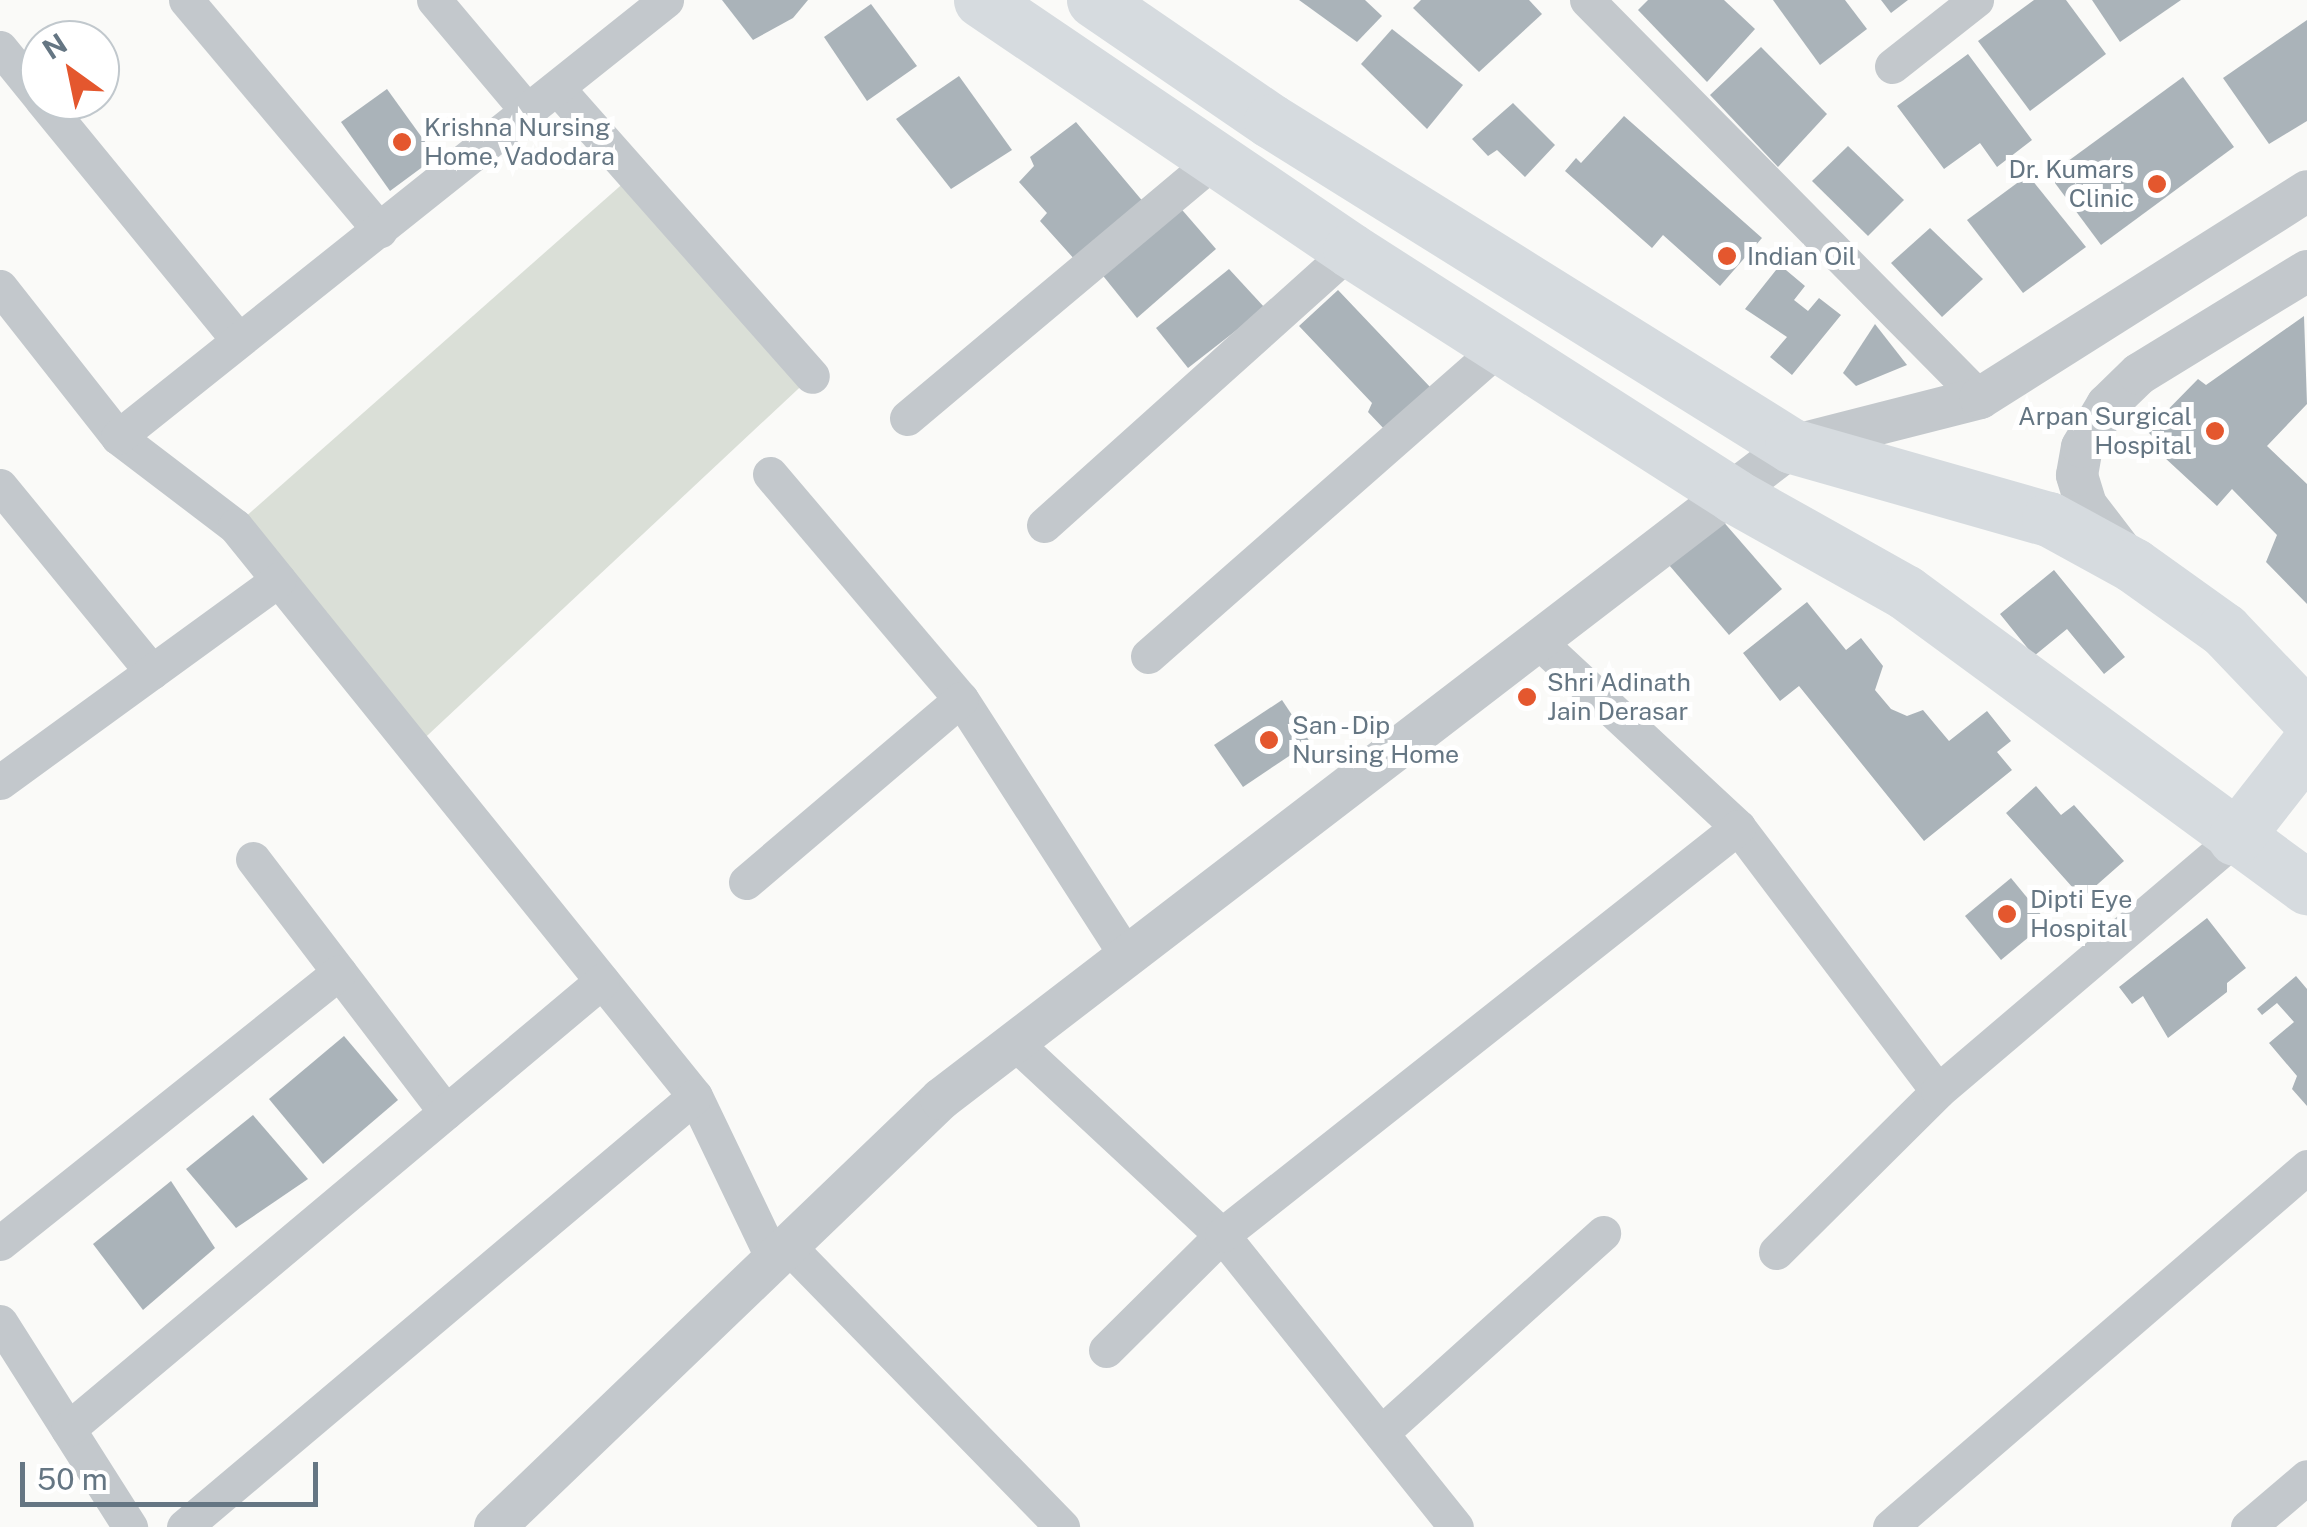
<!DOCTYPE html>
<html>
<head>
<meta charset="utf-8">
<style>
	body { margin:0 }
	#map { position:relative; width:2307px; height:1527px; overflow:hidden; background:#fafaf8; font-family:"Public Sans",sans-serif }
	div>[style] { position:absolute }
	.green>* { inset:0; background:#dadfd7 }
	.building>* { inset:0; background:#aab3b9 }
	.minor>* { height:35px; margin:-17.5px; padding:0 17.5px; transform-origin:17.5px; border-radius:17.5px; background:#c3c8cc }
	.tertiary>* { height:42px; margin:-21px; padding:0 21px; transform-origin:21px; border-radius:21px; background:#c3c8cc }
	.trunk>* { height:55px; margin:-27.5px; padding:0 27.5px; transform-origin:27.5px; border-radius:27.5px; background:#d6dbdf }
	.dots>* { width:28px; height:28px; translate:-50% -50%; box-sizing:border-box; border:5px solid #fff; border-radius:50% }
	span { translate:-50% -50%; white-space:nowrap; text-align:center; line-height:1.15; -webkit-text-stroke:10px #fff; paint-order:stroke }
	.poi-label { font-size:25px; color:#657683 }
	.left { translate:0 -50%; text-align:left }
	.right { translate:-100% -50%; text-align:right }
	.north { position:absolute; left:20px; top:20px; width:100px; height:100px; box-sizing:border-box; background:#fff; border:2px solid #c1c8cd; border-radius:50%; rotate:327deg; font-size:28px; font-weight:700; line-height:40px; text-align:center; color:#657683 }
	.north::after { content:''; display:block; margin:auto; width:35px; height:45px; background:#e4572e; clip-path:polygon(50% 0,100% 100%,50% 72%,0 100%) }
	.scale { position:absolute; left:20px; top:1462px; width:298px; height:45px; box-sizing:border-box; border:5px solid #657683; border-top:0; padding-left:12px; font-size:30px; line-height:35px; white-space:nowrap; color:#657683; -webkit-text-stroke:8px #fff; paint-order:stroke }
</style>
</head>
<body>
<div id="map">
	<div class="green">
		<i style="clip-path:polygon(636px 172px,812px 376px,414px 748px,235px 526px)"></i>
	</div>
	<div class="building">
		<i style="clip-path:polygon(722px 0,808px 0,793px 18px,753px 40px)"></i>
		<i style="clip-path:polygon(1299px 0,1365px 0,1382px 16px,1357px 42px)"></i>
		<i style="clip-path:polygon(1421px 0,1529px 0,1542px 14px,1479px 72px,1413px 8px)"></i>
		<i style="clip-path:polygon(1648px 0,1724px 0,1755px 29px,1707px 82px,1638px 10px)"></i>
		<i style="clip-path:polygon(1773px 0,1845px 0,1867px 29px,1820px 65px)"></i>
		<i style="clip-path:polygon(1881px 0,1908px 0,1891px 13px)"></i>
		<i style="clip-path:polygon(2034px 0,2066px 0,2106px 54px,2030px 111px,1978px 41px)"></i>
		<i style="clip-path:polygon(2092px 0,2181px 0,2120px 42px)"></i>
		<i style="clip-path:polygon(871px 4px,917px 66px,867px 101px,824px 37px)"></i>
		<i style="clip-path:polygon(2307px 20px,2307px 121px,2269px 144px,2223px 78px)"></i>
		<i style="clip-path:polygon(1392px 29px,1463px 85px,1427px 129px,1361px 64px)"></i>
		<i style="clip-path:polygon(1761px 47px,1827px 114px,1778px 167px,1710px 95px)"></i>
		<i style="clip-path:polygon(1968px 54px,2032px 140px,1997px 167px,1980px 143px,1944px 169px,1897px 106px)"></i>
		<i style="clip-path:polygon(959px 76px,1012px 150px,951px 189px,896px 119px)"></i>
		<i style="clip-path:polygon(2183px 77px,2234px 147px,2101px 245px,2049px 175px)"></i>
		<i style="clip-path:polygon(387px 89px,436px 157px,390px 191px,341px 122px)"></i>
		<i style="clip-path:polygon(1513px 103px,1555px 145px,1525px 177px,1497px 150px,1488px 156px,1472px 139px)"></i>
		<i style="clip-path:polygon(1624px 116px,1762px 238px,1720px 286px,1663px 235px,1652px 248px,1565px 171px,1576px 158px,1581px 163px)"></i>
		<i style="clip-path:polygon(1076px 122px,1145px 204px,1076px 261px,1040px 221px,1047px 213px,1019px 182px,1034px 166px,1030px 157px)"></i>
		<i style="clip-path:polygon(1848px 146px,1904px 200px,1868px 236px,1812px 181px)"></i>
		<i style="clip-path:polygon(2028px 175px,2086px 247px,2023px 293px,1967px 220px)"></i>
		<i style="clip-path:polygon(1177px 204px,1216px 249px,1137px 318px,1100px 272px)"></i>
		<i style="clip-path:polygon(1930px 228px,1983px 279px,1942px 317px,1891px 263px)"></i>
		<i style="clip-path:polygon(1780px 265px,1805px 286px,1794px 300px,1808px 311px,1819px 298px,1841px 315px,1792px 375px,1770px 357px,1787px 337px,1745px 309px)"></i>
		<i style="clip-path:polygon(1229px 269px,1265px 308px,1188px 368px,1156px 328px)"></i>
		<i style="clip-path:polygon(1338px 290px,1431px 388px,1386px 431px,1368px 412px,1372px 403px,1299px 326px)"></i>
		<i style="clip-path:polygon(2304px 316px,2307px 404px,2267px 446px,2307px 484px,2307px 604px,2266px 562px,2277px 535px,2232px 489px,2217px 506px,2151px 445px,2154px 438px,2147px 431px,2198px 379px,2206px 385px)"></i>
		<i style="clip-path:polygon(1875px 324px,1907px 365px,1856px 386px,1843px 373px)"></i>
		<i style="clip-path:polygon(1721px 519px,1782px 589px,1729px 635px,1669px 565px)"></i>
		<i style="clip-path:polygon(2054px 570px,2125px 657px,2104px 674px,2067px 629px,2034px 656px,2000px 614px)"></i>
		<i style="clip-path:polygon(1807px 602px,1846px 650px,1861px 638px,1883px 666px,1875px 690px,1891px 709px,1907px 716px,1923px 710px,1949px 741px,1987px 711px,2011px 741px,1997px 752px,2012px 770px,1924px 841px,1799px 686px,1780px 701px,1743px 653px)"></i>
		<i style="clip-path:polygon(1282px 700px,1310px 742px,1243px 787px,1214px 745px)"></i>
		<i style="clip-path:polygon(2036px 786px,2061px 815px,2074px 805px,2124px 861px,2082px 898px,2006px 813px)"></i>
		<i style="clip-path:polygon(2011px 878px,2047px 922px,2001px 960px,1965px 916px)"></i>
		<i style="clip-path:polygon(2207px 918px,2246px 968px,2227px 983px,2227px 992px,2168px 1038px,2143px 996px,2132px 1004px,2119px 987px)"></i>
		<i style="clip-path:polygon(2296px 976px,2307px 989px,2307px 1106px,2292px 1089px,2297px 1076px,2269px 1043px,2294px 1022px,2277px 1003px,2262px 1015px,2257px 1009px)"></i>
		<i style="clip-path:polygon(344px 1036px,398px 1100px,323px 1164px,269px 1099px)"></i>
		<i style="clip-path:polygon(253px 1115px,308px 1179px,236px 1228px,186px 1169px)"></i>
		<i style="clip-path:polygon(171px 1181px,215px 1248px,143px 1310px,93px 1244px)"></i>
	</div>
	<div class="minor">
		<i style="left:186px;top:0;width:301px;rotate:49.9deg"></i>
		<i style="left:434px;top:0;width:148px;rotate:49.9deg"></i>
		<i style="left:1587px;top:0;width:559px;rotate:45.36deg"></i>
		<i style="left:0;top:48px;width:63px;rotate:50.8deg"></i>
		<i style="left:1892px;top:66px;width:107px;rotate:-38.2deg"></i>
		<i style="left:558px;top:89px;width:383px;rotate:48.5deg"></i>
		<i style="left:42px;top:100px;width:308px;rotate:50.7deg"></i>
		<i style="left:0;top:287px;width:191px;rotate:51.8deg"></i>
		<i style="left:118px;top:437px;width:147px;rotate:37.3deg"></i>
		<i style="left:235px;top:526px;width:732px;rotate:51.1deg"></i>
		<i style="left:695px;top:1096px;width:181px;rotate:64.4deg"></i>
		<i style="left:907px;top:418px;width:401px;rotate:-40deg"></i>
		<i style="left:118px;top:437px;width:701px;rotate:-38.57deg"></i>
		<i style="left:770px;top:474px;width:295px;rotate:49.7deg"></i>
		<i style="left:961px;top:699px;width:307px;rotate:57.2deg"></i>
		<i style="left:0;top:486px;width:240px;rotate:50.7deg"></i>
		<i style="left:1044px;top:525px;width:411px;rotate:-41.9deg"></i>
		<i style="left:1539px;top:642px;width:272px;rotate:42.9deg"></i>
		<i style="left:1738px;top:827px;width:331px;rotate:52.9deg"></i>
		<i style="left:1148px;top:656px;width:471px;rotate:-41.3deg"></i>
		<i style="left:0;top:782px;width:344px;rotate:-36deg"></i>
		<i style="left:253px;top:859px;width:318px;rotate:52.7deg"></i>
		<i style="left:746px;top:882px;width:282px;rotate:-40.4deg"></i>
		<i style="left:1014px;top:1042px;width:284px;rotate:42.9deg"></i>
		<i style="left:1222px;top:1235px;width:374px;rotate:51.3deg"></i>
		<i style="left:0;top:1243px;width:434px;rotate:-38.6deg"></i>
		<i style="left:787px;top:1245px;width:394px;rotate:45.7deg"></i>
		<i style="left:1776px;top:1252px;width:228px;rotate:-44.8deg"></i>
		<i style="left:1938px;top:1091px;width:390px;rotate:-40.4deg"></i>
		<i style="left:0;top:1322px;width:243px;rotate:57.6deg"></i>
		<i style="left:1106px;top:1350px;width:163px;rotate:-44.8deg"></i>
		<i style="left:1222px;top:1235px;width:658px;rotate:-38.33deg"></i>
		<i style="left:68px;top:1429px;width:697px;rotate:-40deg"></i>
		<i style="left:1381px;top:1433px;width:299px;rotate:-42deg"></i>
		<i style="left:184px;top:1527px;width:668px;rotate:-40.15deg"></i>
		<i style="left:1890px;top:1527px;width:551px;rotate:-40.8deg"></i>
		<i style="left:2248px;top:1527px;width:77px;rotate:-40.3deg"></i>
	</div>
	<div class="tertiary">
		<i style="left:2125px;top:556px;width:64px;rotate:-127.4deg"></i>
		<i style="left:2086px;top:505px;width:31px;rotate:-107deg"></i>
		<i style="left:2077px;top:475px;width:28px;rotate:-80deg"></i>
		<i style="left:2082px;top:447px;width:49px;rotate:-59.2deg"></i>
		<i style="left:2107px;top:405px;width:45px;rotate:-44.1deg"></i>
		<i style="left:2139px;top:374px;width:197px;rotate:-31.5deg"></i>
		<i style="left:495px;top:1527px;width:618px;rotate:-43.82deg"></i>
		<i style="left:941px;top:1099px;width:1073px;rotate:-37.5deg"></i>
		<i style="left:1792px;top:446px;width:194px;rotate:-14.3deg"></i>
		<i style="left:1980px;top:398px;width:387px;rotate:-32.3deg"></i>
	</div>
	<div class="trunk">
		<i style="left:981px;top:0;width:446px;rotate:34.1deg"></i>
		<i style="left:1350px;top:250px;width:456px;rotate:32.6deg"></i>
		<i style="left:1734px;top:496px;width:196px;rotate:29.3deg"></i>
		<i style="left:1905px;top:592px;width:499px;rotate:36.3deg"></i>
		<i style="left:1094px;top:0;width:214px;rotate:34.4deg"></i>
		<i style="left:1271px;top:121px;width:614px;rotate:31.96deg"></i>
		<i style="left:1792px;top:446px;width:267px;rotate:15.9deg"></i>
		<i style="left:2049px;top:519px;width:96px;rotate:28.7deg"></i>
		<i style="left:2133px;top:565px;width:112px;rotate:35.5deg"></i>
		<i style="left:2224px;top:630px;width:120px;rotate:46.3deg"></i>
		<i style="left:2235px;top:838px;width:117px;rotate:-52deg"></i>
	</div>
	<div class="dots">
		<i style="left:402px;top:142px;background:#e4572e"></i>
		<i style="left:2157px;top:184px;background:#e4572e"></i>
		<i style="left:1727px;top:256px;background:#e4572e"></i>
		<i style="left:2215px;top:431px;background:#e4572e"></i>
		<i style="left:1527px;top:697px;background:#e4572e"></i>
		<i style="left:1269px;top:740px;background:#e4572e"></i>
		<i style="left:2007px;top:914px;background:#e4572e"></i>
	</div>
	<div class="poi-label">
		<span class="left" style="left:424px;top:142px">Krishna Nursing<br>Home, Vadodara</span>
		<span class="right" style="left:2134px;top:184px">Dr. Kumars<br>Clinic</span>
		<span class="left" style="left:1747px;top:256px">Indian Oil</span>
		<span class="right" style="left:2192px;top:431px">Arpan Surgical<br>Hospital</span>
		<span class="left" style="left:1547px;top:697px">Shri Adinath<br>Jain Derasar</span>
		<span class="left" style="left:1292px;top:740px">San - Dip<br>Nursing Home</span>
		<span class="left" style="left:2030px;top:914px">Dipti Eye<br>Hospital</span>
	</div>
	<div class="north">N</div>
	<div class="scale">50 m</div>
</div>
</body>
</html>
